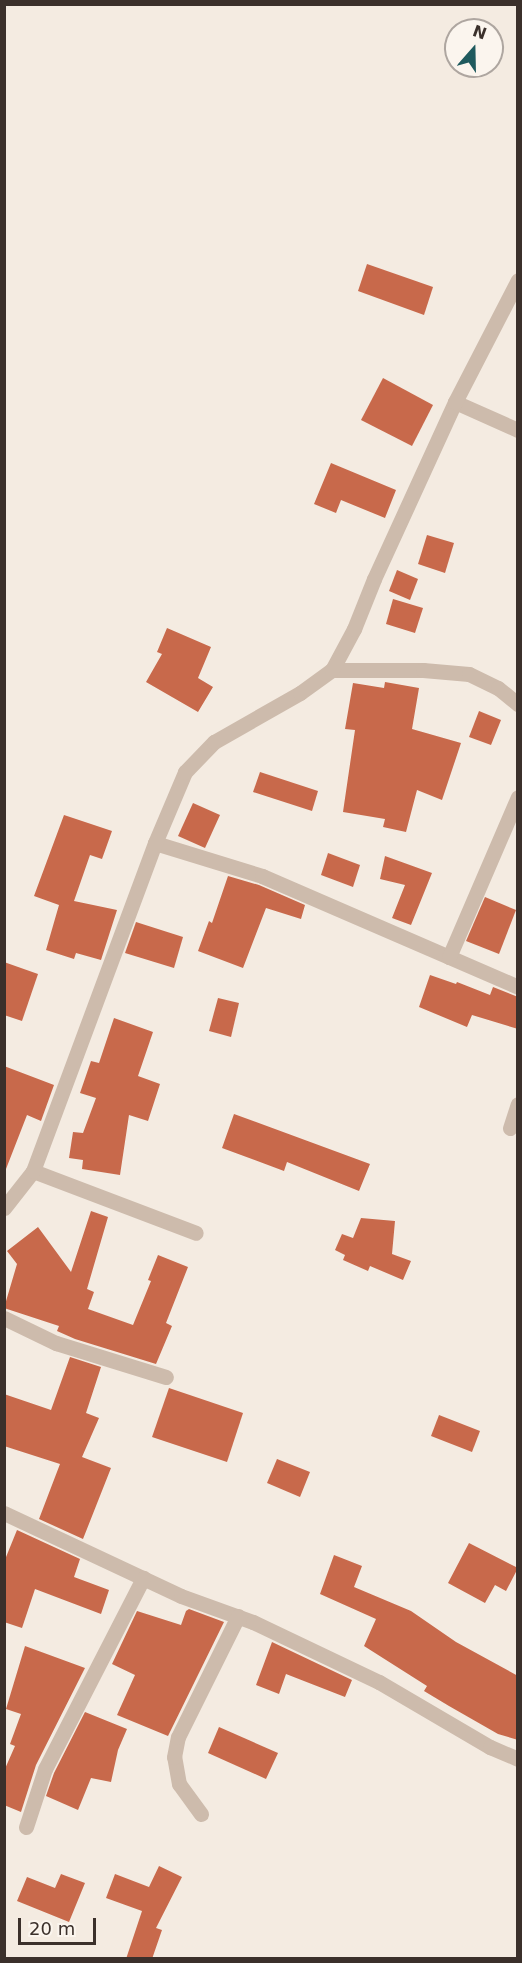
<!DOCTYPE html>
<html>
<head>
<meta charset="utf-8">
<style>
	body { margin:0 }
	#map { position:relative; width:522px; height:1963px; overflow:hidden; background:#f4ebe1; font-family:"DejaVu Sans",sans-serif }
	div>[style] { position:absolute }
	.building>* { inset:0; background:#c8694b }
	.minor>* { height:15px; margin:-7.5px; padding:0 7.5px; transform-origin:7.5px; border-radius:7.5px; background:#cdbbac }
	.tertiary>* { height:15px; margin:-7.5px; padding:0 7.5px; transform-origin:7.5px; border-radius:7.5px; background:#cdbbac }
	span { translate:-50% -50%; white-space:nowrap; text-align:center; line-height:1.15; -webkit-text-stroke:4.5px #fbf5ee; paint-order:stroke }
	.frame { position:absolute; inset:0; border:6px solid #3b302b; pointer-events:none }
	.north { position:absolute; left:444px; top:18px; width:60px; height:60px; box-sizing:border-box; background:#fbf5ee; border:2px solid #aea6a0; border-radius:50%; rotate:20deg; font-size:16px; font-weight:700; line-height:24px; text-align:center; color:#3b302b }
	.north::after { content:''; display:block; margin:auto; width:21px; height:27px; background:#1f5a5e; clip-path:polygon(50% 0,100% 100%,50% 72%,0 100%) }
	.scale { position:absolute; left:18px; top:1918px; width:78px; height:27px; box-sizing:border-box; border:3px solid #3b302b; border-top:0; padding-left:8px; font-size:18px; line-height:21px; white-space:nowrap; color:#3b302b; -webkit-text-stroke:4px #fbf5ee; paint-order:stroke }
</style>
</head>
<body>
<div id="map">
	<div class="building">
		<i style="clip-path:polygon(367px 264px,433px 287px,424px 315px,358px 291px)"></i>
		<i style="clip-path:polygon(383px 378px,433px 405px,412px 446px,361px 420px)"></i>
		<i style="clip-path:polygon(331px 463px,396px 490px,385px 518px,341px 500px,336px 513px,314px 504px)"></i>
		<i style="clip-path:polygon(427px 535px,454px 543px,445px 573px,418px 564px)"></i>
		<i style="clip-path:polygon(397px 570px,418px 579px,410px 600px,389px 591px)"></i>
		<i style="clip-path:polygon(393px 599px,423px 608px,415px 633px,386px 624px)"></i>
		<i style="clip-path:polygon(167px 628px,211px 647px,198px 678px,213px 687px,198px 712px,146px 682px,162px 654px,157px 652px)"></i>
		<i style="clip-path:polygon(385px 682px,419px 688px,412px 729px,461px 743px,442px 800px,417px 790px,406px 832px,383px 827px,385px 819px,343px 812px,355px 730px,345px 729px,353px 683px,384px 688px)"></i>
		<i style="clip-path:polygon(479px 711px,501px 720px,491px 745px,469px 737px)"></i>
		<i style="clip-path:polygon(260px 772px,318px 791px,312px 811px,253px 792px)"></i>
		<i style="clip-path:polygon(193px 803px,220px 815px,205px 848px,178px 836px)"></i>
		<i style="clip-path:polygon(64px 815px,112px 831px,102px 859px,90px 855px,74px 901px,117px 910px,101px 960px,76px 953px,74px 959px,46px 950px,59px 905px,34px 896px)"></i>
		<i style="clip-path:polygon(328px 853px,360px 865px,353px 887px,321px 875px)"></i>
		<i style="clip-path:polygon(385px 856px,432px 873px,411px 925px,392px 918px,405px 885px,380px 879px)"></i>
		<i style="clip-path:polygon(228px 876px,259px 885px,305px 905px,301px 919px,266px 908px,243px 968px,198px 951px,209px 921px,212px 923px)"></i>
		<i style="clip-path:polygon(485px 897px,516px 910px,499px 954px,466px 941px)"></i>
		<i style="clip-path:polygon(136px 922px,183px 937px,174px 968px,125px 953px)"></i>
		<i style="clip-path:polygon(4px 962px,38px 974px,22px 1021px,4px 1015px)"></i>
		<i style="clip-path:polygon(430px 975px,456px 984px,457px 982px,490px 995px,493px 987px,518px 997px,518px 1029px,472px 1015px,467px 1027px,419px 1007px)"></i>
		<i style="clip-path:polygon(218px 998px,239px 1003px,231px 1037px,209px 1031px)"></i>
		<i style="clip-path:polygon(114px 1018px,153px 1032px,138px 1076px,160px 1084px,148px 1121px,129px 1115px,120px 1175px,82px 1169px,83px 1160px,69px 1158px,73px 1132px,83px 1133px,96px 1098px,80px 1093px,91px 1061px,99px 1063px)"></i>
		<i style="clip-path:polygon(4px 1066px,54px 1085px,41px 1121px,27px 1115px,6px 1169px)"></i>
		<i style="clip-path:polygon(234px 1114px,370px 1164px,359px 1191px,287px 1162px,284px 1171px,222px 1148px)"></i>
		<i style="clip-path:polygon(91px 1211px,108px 1217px,87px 1289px,94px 1292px,88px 1309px,133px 1325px,151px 1281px,148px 1280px,158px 1255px,188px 1267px,166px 1323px,172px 1326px,156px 1364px,75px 1339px,57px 1331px,59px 1326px,4px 1308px,17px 1264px,7px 1251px,38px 1227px,71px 1272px)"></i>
		<i style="clip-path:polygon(361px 1218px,395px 1221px,392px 1254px,411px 1261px,403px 1280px,370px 1266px,368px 1271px,343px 1260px,345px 1255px,335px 1250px,342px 1234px,353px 1238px)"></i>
		<i style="clip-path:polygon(70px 1357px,101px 1367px,86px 1413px,99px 1418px,82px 1457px,111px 1468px,83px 1539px,39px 1519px,60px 1464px,4px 1446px,4px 1394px,51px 1410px)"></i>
		<i style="clip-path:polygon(169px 1388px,243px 1413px,227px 1462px,152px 1437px)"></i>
		<i style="clip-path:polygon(439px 1415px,480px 1431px,472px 1452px,431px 1436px)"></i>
		<i style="clip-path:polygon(277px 1459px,310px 1472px,300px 1497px,267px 1483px)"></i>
		<i style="clip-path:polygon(17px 1530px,80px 1559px,74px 1577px,109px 1590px,101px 1614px,35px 1589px,22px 1628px,4px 1622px,4px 1562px)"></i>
		<i style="clip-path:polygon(469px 1543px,518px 1568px,506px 1591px,495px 1585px,485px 1603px,448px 1583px)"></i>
		<i style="clip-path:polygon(334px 1555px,362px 1566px,354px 1587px,411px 1611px,456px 1642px,518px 1676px,518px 1740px,498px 1734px,449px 1706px,424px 1691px,427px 1686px,364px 1646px,376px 1619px,320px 1594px)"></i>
		<i style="clip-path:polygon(189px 1609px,224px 1622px,168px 1736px,117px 1715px,135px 1675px,112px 1664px,137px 1611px,181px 1625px,186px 1611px)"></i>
		<i style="clip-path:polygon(272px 1642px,352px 1680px,345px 1697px,286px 1674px,279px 1694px,256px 1685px)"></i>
		<i style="clip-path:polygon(25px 1646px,85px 1668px,36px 1765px,21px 1812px,4px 1805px,4px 1771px,15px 1746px,10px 1744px,21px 1714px,6px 1709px)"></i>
		<i style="clip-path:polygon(85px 1712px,127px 1729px,118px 1750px,111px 1782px,91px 1778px,78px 1810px,46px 1796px,54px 1773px)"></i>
		<i style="clip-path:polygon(219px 1727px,278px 1753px,266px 1779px,208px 1753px)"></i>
		<i style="clip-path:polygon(159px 1866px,182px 1877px,156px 1928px,162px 1930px,152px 1959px,126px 1959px,142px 1911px,106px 1898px,115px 1874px,149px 1887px)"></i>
		<i style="clip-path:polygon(61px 1874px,85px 1883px,69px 1922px,17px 1901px,27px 1877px,55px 1888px)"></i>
	</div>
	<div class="minor">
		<i style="left:455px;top:402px;width:69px;rotate:24deg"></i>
		<i style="left:332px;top:670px;width:91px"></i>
		<i style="left:423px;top:670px;width:46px;rotate:5deg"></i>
		<i style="left:469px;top:674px;width:32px;rotate:26deg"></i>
		<i style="left:498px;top:688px;width:26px;rotate:39deg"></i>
		<i style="left:155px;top:843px;width:112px;rotate:17.1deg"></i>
		<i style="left:262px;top:876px;width:279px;rotate:23.4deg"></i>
		<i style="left:449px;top:957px;width:174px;rotate:-66.7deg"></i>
		<i style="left:510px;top:1128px;width:25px;rotate:-72deg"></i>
		<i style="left:33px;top:1171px;width:174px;rotate:20.8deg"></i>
		<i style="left:4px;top:1318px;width:58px;rotate:25.7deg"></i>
		<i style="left:56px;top:1343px;width:115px;rotate:17.2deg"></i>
		<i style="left:4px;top:1513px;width:195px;rotate:25.1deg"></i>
		<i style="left:181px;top:1596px;width:77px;rotate:19.9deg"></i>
		<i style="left:253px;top:1622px;width:140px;rotate:25.5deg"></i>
		<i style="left:379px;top:1682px;width:129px;rotate:30.4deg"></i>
		<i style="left:490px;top:1747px;width:30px;rotate:23deg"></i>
		<i style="left:201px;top:1814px;width:37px;rotate:-126deg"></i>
		<i style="left:179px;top:1784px;width:27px;rotate:-100deg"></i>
		<i style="left:174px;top:1757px;width:20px;rotate:-79deg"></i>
		<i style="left:178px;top:1737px;width:135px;rotate:-63.6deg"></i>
		<i style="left:26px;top:1827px;width:61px;rotate:-71.9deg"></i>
		<i style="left:45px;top:1769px;width:215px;rotate:-62.8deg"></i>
	</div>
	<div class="tertiary">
		<i style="left:4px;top:1208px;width:47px;rotate:-51.9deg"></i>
		<i style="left:33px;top:1171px;width:350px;rotate:-69.6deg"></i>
		<i style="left:155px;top:843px;width:77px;rotate:-67.1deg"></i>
		<i style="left:185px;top:772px;width:42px;rotate:-46deg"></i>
		<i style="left:214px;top:742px;width:99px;rotate:-29.7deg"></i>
		<i style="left:300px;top:693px;width:39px;rotate:-36deg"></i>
		<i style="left:332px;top:670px;width:47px;rotate:-61.8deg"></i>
		<i style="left:354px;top:629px;width:54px;rotate:-68.2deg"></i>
		<i style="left:374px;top:579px;width:195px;rotate:-65.4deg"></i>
		<i style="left:455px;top:402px;width:137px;rotate:-62.7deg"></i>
	</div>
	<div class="frame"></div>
	<div class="north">N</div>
	<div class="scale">20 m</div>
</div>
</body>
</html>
